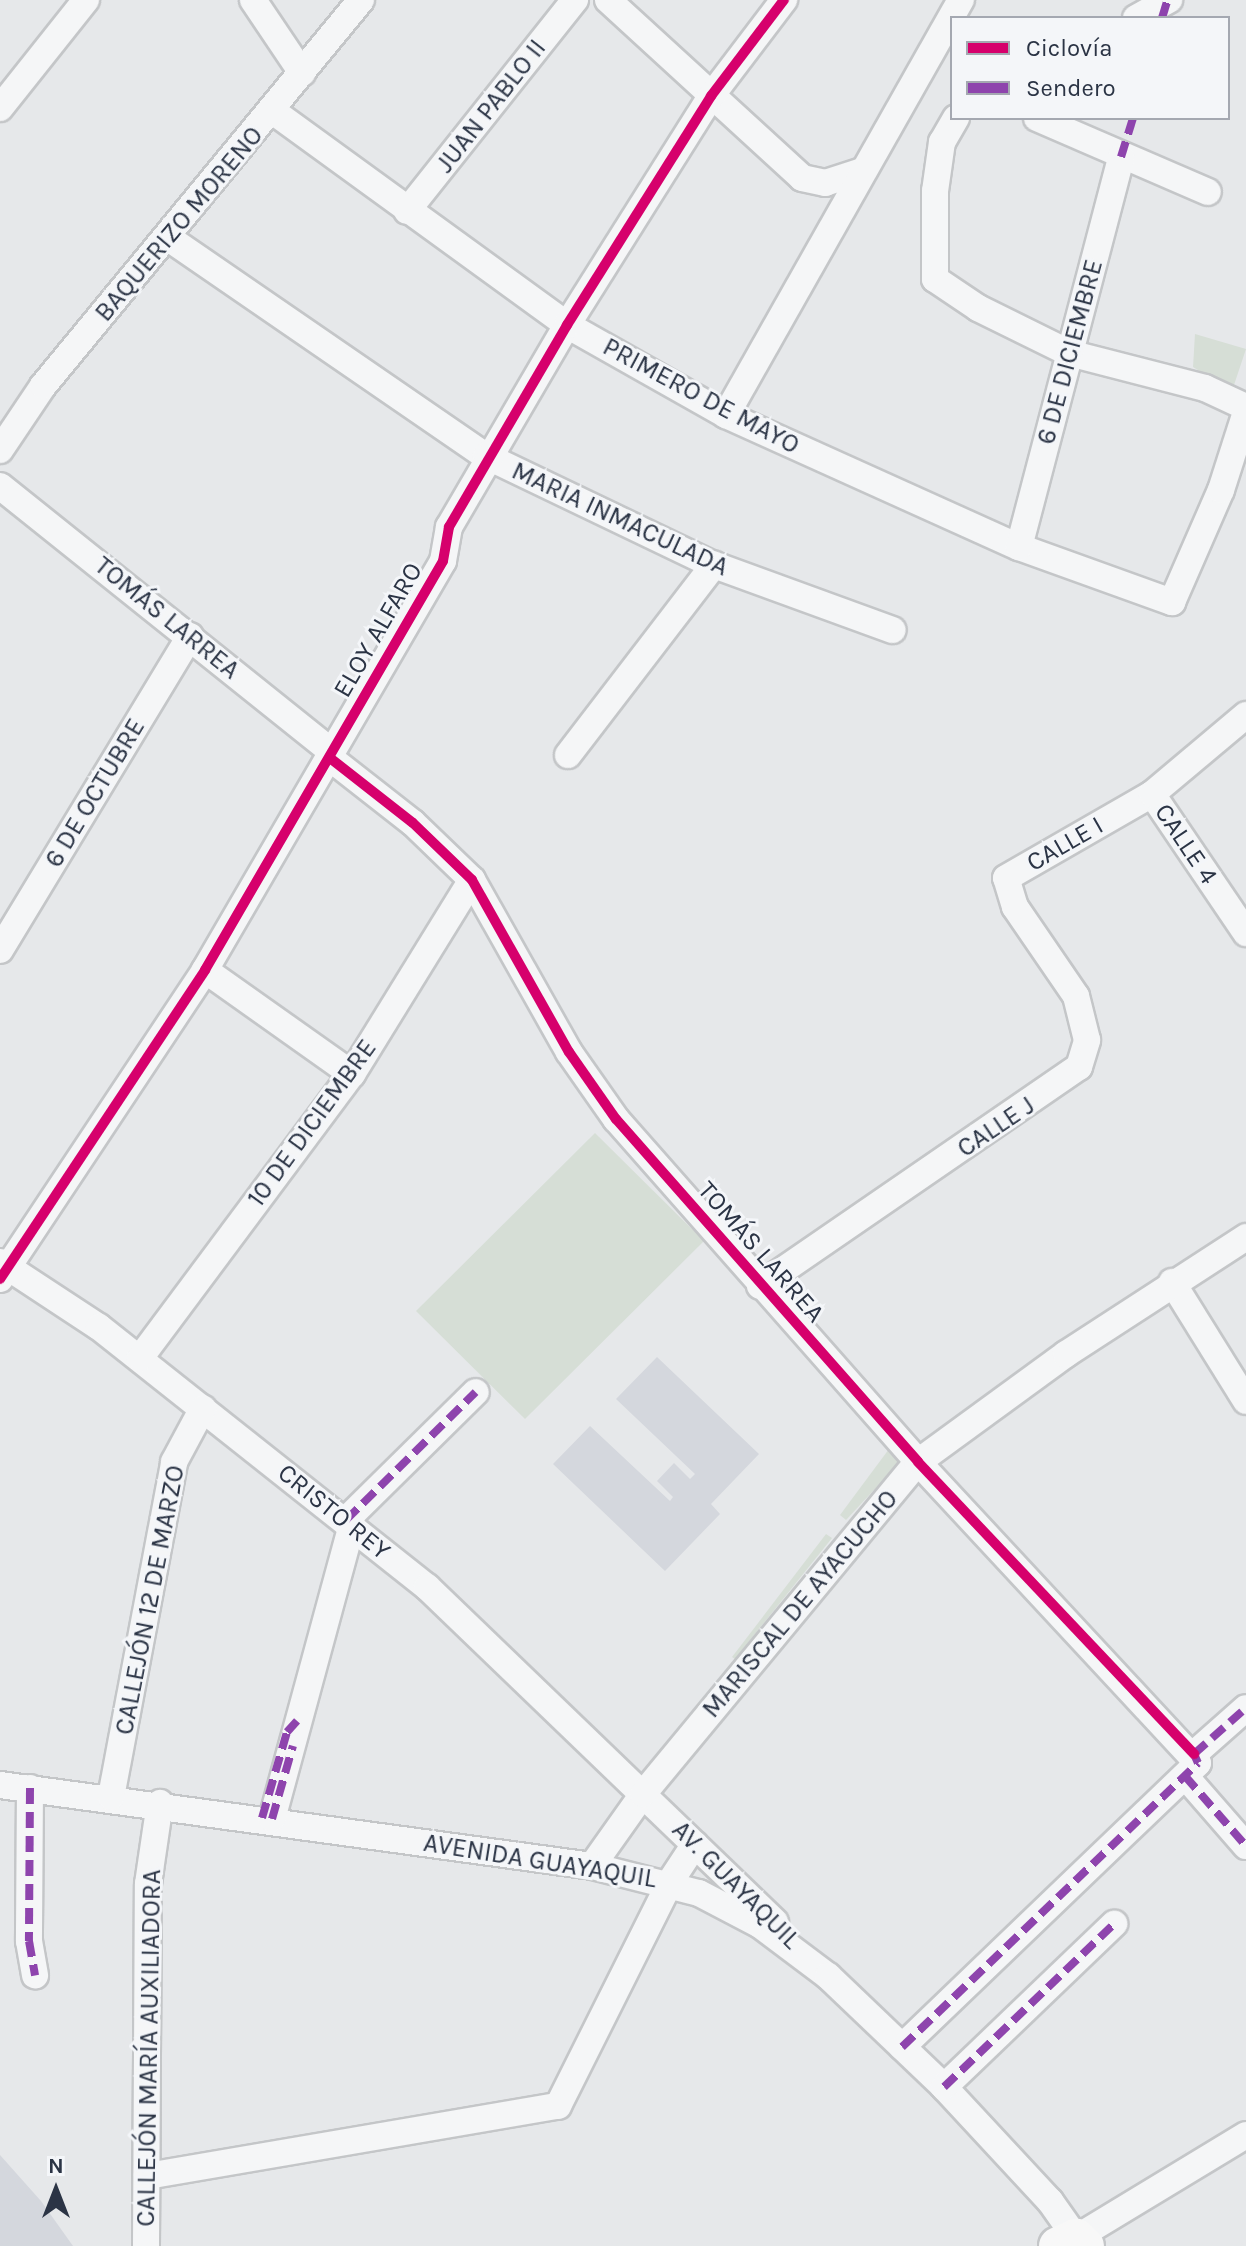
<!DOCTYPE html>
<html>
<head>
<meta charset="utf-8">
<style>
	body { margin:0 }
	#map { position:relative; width:1246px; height:2246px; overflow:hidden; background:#e6e8ea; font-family:Karla,sans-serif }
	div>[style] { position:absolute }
	.built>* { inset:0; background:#d4d7dd }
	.green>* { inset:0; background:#d6ded6 }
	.roads { filter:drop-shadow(2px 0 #c4c6c8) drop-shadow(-2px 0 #c4c6c8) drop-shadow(0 2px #c4c6c8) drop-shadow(0 -2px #c4c6c8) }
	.street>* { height:26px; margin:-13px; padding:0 13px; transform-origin:13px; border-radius:13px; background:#f5f6f7 }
	.secondary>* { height:38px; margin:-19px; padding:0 19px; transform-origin:19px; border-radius:19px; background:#f8f8f8 }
	.quiet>* { height:8px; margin-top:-4px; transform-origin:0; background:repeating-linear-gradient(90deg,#8e44ad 0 16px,transparent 0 24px) }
	.cycleway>* { height:10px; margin:-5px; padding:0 5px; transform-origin:5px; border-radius:5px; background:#d6006c }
	span { translate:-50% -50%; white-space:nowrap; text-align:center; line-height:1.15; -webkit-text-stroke:6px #f4f6f9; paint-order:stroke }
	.street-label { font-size:26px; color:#2b3445 }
	.legend { position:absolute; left:950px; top:16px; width:280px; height:104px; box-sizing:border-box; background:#f4f6f9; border:2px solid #a4a8b1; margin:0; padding:10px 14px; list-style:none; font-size:24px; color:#2b3445 }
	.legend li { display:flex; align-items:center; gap:16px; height:40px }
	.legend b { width:40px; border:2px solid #a4a8b1 }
	.north { position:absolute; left:16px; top:2150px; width:80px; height:80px; -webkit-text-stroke:6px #f4f6f9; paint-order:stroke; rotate:0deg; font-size:22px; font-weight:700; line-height:32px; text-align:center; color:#2b3445 }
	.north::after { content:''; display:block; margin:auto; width:28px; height:36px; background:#2b3445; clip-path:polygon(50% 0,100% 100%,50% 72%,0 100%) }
</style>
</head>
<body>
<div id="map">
	<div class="built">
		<i style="clip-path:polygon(657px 1357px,759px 1454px,711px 1504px,720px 1514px,665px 1571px,553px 1464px,590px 1426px,670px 1501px,673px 1497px,657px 1481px,674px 1463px,690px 1479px,695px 1474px,616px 1399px)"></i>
		<i style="clip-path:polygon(0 2155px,41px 2201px,73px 2246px,0 2246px)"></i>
	</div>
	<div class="green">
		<i style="clip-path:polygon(1195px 334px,1246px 349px,1232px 391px,1193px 367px)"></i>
		<i style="clip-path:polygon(595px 1133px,704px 1241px,525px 1419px,416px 1311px)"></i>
		<i style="clip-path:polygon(889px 1449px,900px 1462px,846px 1520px,840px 1515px)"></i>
		<i style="clip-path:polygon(826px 1534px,832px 1538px,735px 1659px,732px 1657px)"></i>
	</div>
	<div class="roads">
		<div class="street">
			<i style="left:253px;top:0;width:88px;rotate:56.1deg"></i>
			<i style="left:608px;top:0;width:263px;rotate:42.5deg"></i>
			<i style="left:802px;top:178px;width:24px;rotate:12deg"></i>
			<i style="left:825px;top:183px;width:38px;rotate:-18deg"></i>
			<i style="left:1136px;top:18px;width:38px;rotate:-29deg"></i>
			<i style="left:0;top:108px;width:138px;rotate:-51.5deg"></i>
			<i style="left:274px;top:112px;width:362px;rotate:36deg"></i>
			<i style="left:567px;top:325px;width:183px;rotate:29.5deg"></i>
			<i style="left:726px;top:415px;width:321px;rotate:24.3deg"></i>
			<i style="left:1019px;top:547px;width:163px;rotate:19.8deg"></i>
			<i style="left:1172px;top:602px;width:122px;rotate:-66.4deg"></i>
			<i style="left:1221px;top:490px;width:82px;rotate:-72.2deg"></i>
			<i style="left:956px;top:118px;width:28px;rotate:120deg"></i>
			<i style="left:942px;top:142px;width:49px;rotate:98.1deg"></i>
			<i style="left:935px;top:191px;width:88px;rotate:90deg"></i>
			<i style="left:935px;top:279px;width:52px;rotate:34deg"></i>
			<i style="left:978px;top:308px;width:102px;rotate:26.3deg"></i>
			<i style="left:1069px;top:353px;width:140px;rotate:14.4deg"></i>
			<i style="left:1205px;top:388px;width:45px;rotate:24.9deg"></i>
			<i style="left:1037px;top:118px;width:186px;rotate:23.4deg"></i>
			<i style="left:407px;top:211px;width:270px;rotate:-51.5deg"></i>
			<i style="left:167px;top:237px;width:387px;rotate:34.5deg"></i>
			<i style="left:486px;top:456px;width:253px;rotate:25.6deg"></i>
			<i style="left:714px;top:565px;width:190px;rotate:20deg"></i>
			<i style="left:726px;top:415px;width:477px;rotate:-60.5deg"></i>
			<i style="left:0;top:450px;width:77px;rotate:-56.1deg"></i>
			<i style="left:43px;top:386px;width:500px;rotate:-50.52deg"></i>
			<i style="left:0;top:486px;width:425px;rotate:38.7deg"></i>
			<i style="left:1019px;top:547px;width:403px;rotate:-75.3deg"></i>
			<i style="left:568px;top:755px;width:240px;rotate:-52.5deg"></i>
			<i style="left:330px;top:758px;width:105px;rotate:38.1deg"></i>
			<i style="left:413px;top:823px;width:82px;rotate:44deg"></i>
			<i style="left:472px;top:880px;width:197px;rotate:60.6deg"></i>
			<i style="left:569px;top:1052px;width:82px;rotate:55deg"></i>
			<i style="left:616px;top:1119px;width:457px;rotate:48.6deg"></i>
			<i style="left:918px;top:1462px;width:411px;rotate:47.1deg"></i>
			<i style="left:1198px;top:1763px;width:410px;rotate:136.2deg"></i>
			<i style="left:1152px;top:794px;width:168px;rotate:55.9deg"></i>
			<i style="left:0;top:950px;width:367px;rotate:-58.8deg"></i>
			<i style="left:205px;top:970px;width:180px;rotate:35.3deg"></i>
			<i style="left:0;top:1262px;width:118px;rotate:33.3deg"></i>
			<i style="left:99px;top:1327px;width:419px;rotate:38.4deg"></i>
			<i style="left:427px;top:1587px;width:483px;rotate:43.9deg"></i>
			<i style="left:0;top:1279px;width:371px;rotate:-56.4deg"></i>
			<i style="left:205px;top:970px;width:473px;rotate:-59.8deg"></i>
			<i style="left:443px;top:561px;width:35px;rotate:-80deg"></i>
			<i style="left:449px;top:527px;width:234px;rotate:-59.7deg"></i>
			<i style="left:567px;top:325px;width:271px;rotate:-57.8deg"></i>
			<i style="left:711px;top:96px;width:121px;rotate:-52.8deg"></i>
			<i style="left:1172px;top:1282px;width:140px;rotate:58.1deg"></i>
			<i style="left:760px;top:1286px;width:387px;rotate:-34.5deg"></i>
			<i style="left:1079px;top:1067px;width:28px;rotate:-73deg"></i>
			<i style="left:1087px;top:1040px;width:45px;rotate:-104deg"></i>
			<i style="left:1076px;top:996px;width:108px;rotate:-124.4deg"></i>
			<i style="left:1015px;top:907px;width:30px;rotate:-107deg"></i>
			<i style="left:1006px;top:878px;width:168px;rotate:-29.9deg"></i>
			<i style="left:1152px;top:794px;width:123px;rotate:-40deg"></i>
			<i style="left:140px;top:1358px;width:354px;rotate:-53.3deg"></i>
			<i style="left:352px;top:1074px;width:228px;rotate:-58.3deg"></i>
			<i style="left:346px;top:1520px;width:182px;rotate:-44.6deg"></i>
			<i style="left:1194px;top:1754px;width:69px;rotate:-41.5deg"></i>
			<i style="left:1185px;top:1776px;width:93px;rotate:48.9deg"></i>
			<i style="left:0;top:1785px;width:598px;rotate:7.79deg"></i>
			<i style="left:592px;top:1866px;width:110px;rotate:14.2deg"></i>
			<i style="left:699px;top:1893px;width:69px;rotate:27.7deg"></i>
			<i style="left:760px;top:1925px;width:85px;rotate:36.9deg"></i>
			<i style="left:828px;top:1976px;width:161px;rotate:43.7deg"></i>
			<i style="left:944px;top:2087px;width:156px;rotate:47.1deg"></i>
			<i style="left:1050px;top:2201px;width:45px;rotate:54.9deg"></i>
			<i style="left:1076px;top:2238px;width:199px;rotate:-31.2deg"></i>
			<i style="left:30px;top:1788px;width:153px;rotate:90.4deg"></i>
			<i style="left:29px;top:1941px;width:35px;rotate:80deg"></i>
			<i style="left:111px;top:1797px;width:341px;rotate:-79.3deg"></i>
			<i style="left:174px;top:1462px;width:61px;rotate:-61.8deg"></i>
			<i style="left:272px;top:1819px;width:305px;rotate:-74.8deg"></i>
			<i style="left:592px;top:1866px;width:88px;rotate:-54.7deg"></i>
			<i style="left:643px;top:1794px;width:431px;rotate:-50.4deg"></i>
			<i style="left:918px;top:1462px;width:183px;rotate:-36.1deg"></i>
			<i style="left:1066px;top:1354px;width:215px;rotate:-33deg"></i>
			<i style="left:944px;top:2087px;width:236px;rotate:-43.8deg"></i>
			<i style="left:147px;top:2176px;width:417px;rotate:-9.7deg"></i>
			<i style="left:558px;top:2106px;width:250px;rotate:-63.4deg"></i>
			<i style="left:670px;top:1882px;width:45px;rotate:-56.7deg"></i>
			<i style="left:146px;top:2246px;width:362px;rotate:-89.7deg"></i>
			<i style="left:148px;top:1884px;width:82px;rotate:-81.6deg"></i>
		</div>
		<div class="secondary">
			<i style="left:1058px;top:2246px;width:20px;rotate:-24deg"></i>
			<i style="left:1076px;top:2238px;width:12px;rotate:42deg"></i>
		</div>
	</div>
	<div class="quiet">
		<i style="left:1162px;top:18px;width:17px;rotate:-73deg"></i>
		<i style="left:1121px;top:157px;width:41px;rotate:-72.9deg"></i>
		<i style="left:346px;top:1520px;width:182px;rotate:-44.6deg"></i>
		<i style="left:1185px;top:1776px;width:93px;rotate:48.9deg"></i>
		<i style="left:30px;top:1788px;width:153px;rotate:90.4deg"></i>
		<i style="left:29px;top:1941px;width:35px;rotate:80deg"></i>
		<i style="left:262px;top:1818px;width:90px;rotate:-73.8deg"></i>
		<i style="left:287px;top:1732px;width:15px;rotate:-48deg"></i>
		<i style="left:272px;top:1819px;width:76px;rotate:-74deg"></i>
		<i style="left:902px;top:2047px;width:410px;rotate:-43.8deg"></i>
		<i style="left:1198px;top:1763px;width:10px;rotate:-114deg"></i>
		<i style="left:1194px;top:1754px;width:69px;rotate:-41.5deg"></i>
		<i style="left:944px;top:2087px;width:236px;rotate:-43.8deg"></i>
	</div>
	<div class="cycleway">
		<i style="left:330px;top:758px;width:105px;rotate:38.1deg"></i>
		<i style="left:413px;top:823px;width:82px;rotate:44deg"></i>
		<i style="left:472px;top:880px;width:197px;rotate:60.6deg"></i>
		<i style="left:569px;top:1052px;width:82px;rotate:55deg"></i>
		<i style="left:616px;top:1119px;width:457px;rotate:48.6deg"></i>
		<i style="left:918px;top:1462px;width:402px;rotate:46.6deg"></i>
		<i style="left:0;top:1279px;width:371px;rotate:-56.4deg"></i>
		<i style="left:205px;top:970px;width:473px;rotate:-59.8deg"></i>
		<i style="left:443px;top:561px;width:35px;rotate:-80deg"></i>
		<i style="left:449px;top:527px;width:234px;rotate:-59.7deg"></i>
		<i style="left:567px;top:325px;width:271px;rotate:-57.8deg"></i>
		<i style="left:711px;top:96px;width:121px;rotate:-52.8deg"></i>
	</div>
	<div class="street-label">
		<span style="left:491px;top:106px;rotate:-52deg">JUAN PABLO II</span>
		<span style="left:179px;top:224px;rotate:-50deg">BAQUERIZO MORENO</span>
		<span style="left:1070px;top:352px;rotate:-75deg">6 DE DICIEMBRE</span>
		<span style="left:701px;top:396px;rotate:28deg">PRIMERO DE MAYO</span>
		<span style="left:620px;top:519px;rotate:25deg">MARIA INMACULADA</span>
		<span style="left:167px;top:618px;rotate:39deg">TOMÁS LARREA</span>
		<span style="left:378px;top:630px;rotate:-60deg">ELOY ALFARO</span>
		<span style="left:95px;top:793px;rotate:-59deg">6 DE OCTUBRE</span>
		<span style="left:1065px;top:844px;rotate:-30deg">CALLE I</span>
		<span style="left:1186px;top:844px;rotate:56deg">CALLE 4</span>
		<span style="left:312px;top:1123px;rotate:-54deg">10 DE DICIEMBRE</span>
		<span style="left:996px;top:1127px;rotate:-34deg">CALLE J</span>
		<span style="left:761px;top:1252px;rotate:49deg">TOMÁS LARREA</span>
		<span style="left:334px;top:1512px;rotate:39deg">CRISTO REY</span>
		<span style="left:150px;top:1600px;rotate:-79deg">CALLEJÓN 12 DE MARZO</span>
		<span style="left:800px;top:1604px;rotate:-50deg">MARISCAL DE AYACUCHO</span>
		<span style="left:540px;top:1861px;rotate:9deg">AVENIDA GUAYAQUIL</span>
		<span style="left:736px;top:1885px;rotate:45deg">AV. GUAYAQUIL</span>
		<span style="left:149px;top:2048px;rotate:-89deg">CALLEJÓN MARÍA AUXILIADORA</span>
	</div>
	<ul class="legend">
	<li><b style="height:10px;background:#d6006c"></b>Ciclovía</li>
	<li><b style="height:10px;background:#8e44ad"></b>Sendero</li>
	</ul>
	<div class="north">N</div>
</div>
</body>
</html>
